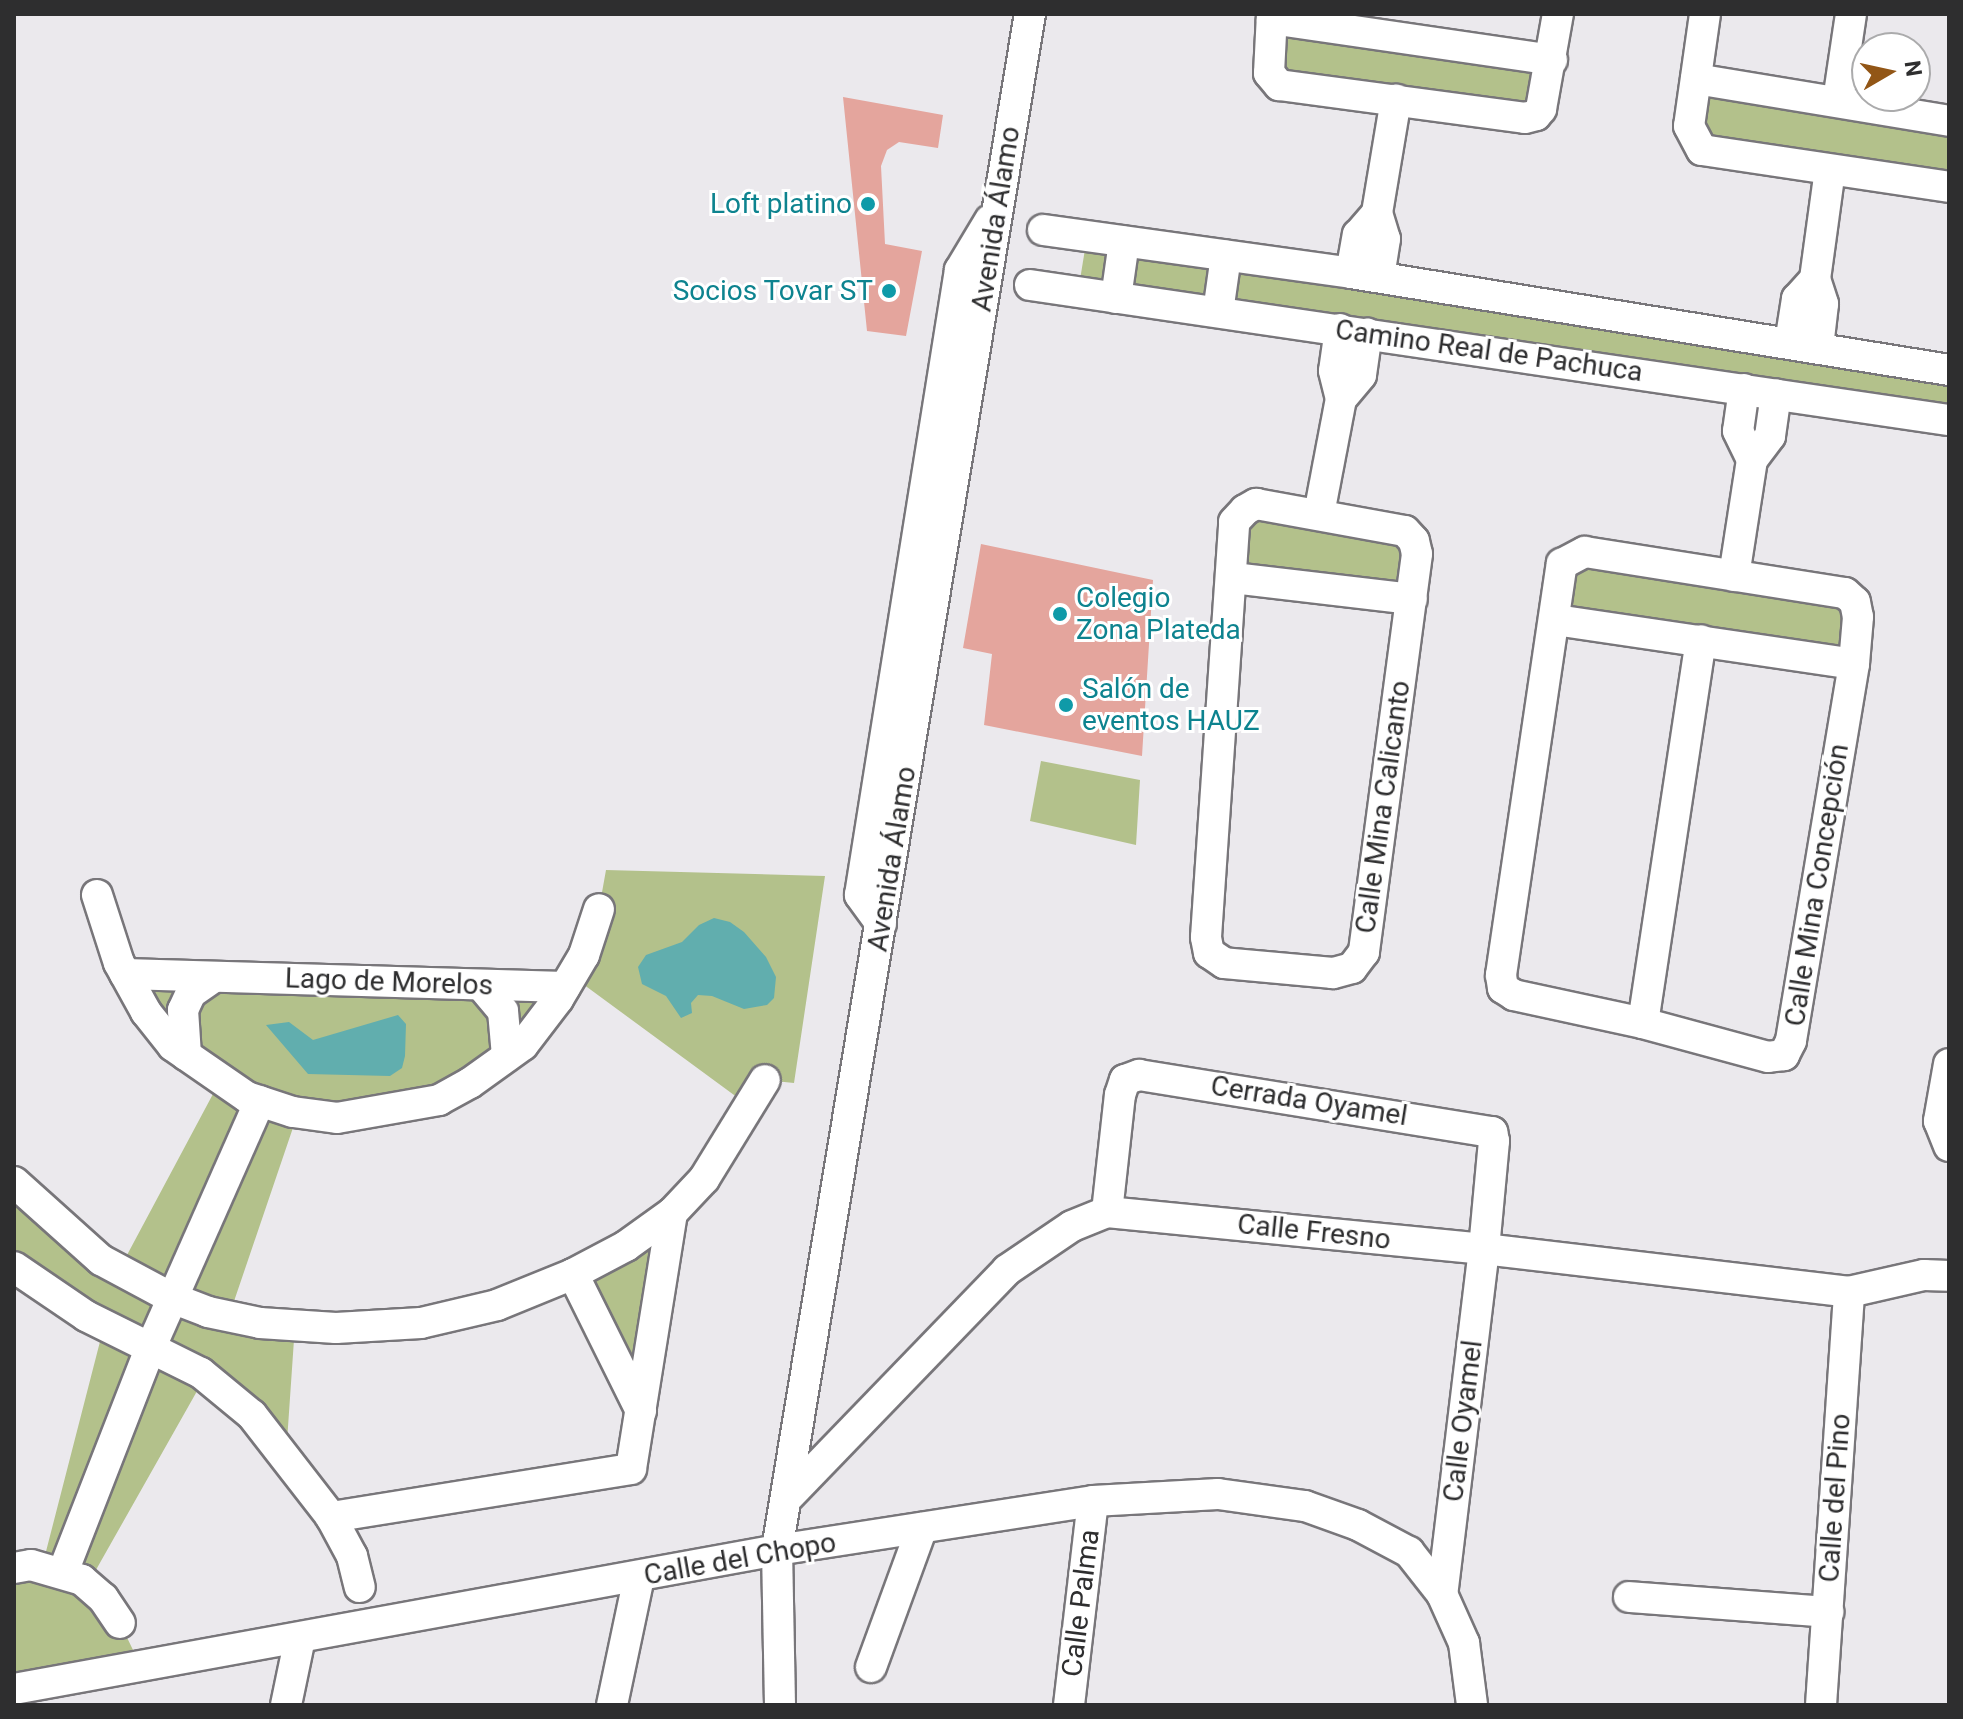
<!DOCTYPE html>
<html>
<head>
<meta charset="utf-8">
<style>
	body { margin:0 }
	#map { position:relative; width:1963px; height:1719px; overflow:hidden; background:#ebe9ed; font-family:Roboto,sans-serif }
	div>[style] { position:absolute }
	.green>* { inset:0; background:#b3c18b }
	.water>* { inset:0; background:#61aeae }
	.building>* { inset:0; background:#e4a59d }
	.roads { filter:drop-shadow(2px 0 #78767a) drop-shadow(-2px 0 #78767a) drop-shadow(0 2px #78767a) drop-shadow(0 -2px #78767a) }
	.minor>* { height:30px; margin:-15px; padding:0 15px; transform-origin:15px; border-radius:15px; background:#fff }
	.dots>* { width:22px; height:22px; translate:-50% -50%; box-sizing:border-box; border:4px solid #fff; border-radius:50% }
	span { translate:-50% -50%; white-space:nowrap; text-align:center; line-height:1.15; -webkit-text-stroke:6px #fff; paint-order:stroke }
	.culture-label { font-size:28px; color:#0d838f }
	.right { translate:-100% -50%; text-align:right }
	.left { translate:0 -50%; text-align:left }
	.street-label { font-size:28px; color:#2e2e2f }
	.frame { position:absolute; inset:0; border:16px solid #2e2e2f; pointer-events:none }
	.north { position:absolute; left:1851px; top:32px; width:80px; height:80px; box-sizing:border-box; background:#fff; border:2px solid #ababac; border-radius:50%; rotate:81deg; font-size:22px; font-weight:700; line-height:32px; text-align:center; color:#2e2e2f }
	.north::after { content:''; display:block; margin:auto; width:28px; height:36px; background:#925616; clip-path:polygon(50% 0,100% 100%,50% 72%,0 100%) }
</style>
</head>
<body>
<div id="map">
	<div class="green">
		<i style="clip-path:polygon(1281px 25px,1543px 65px,1530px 112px,1278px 77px)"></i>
		<i style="clip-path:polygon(1703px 89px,1949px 129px,1949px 176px,1695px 137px)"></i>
		<i style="clip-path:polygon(1087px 237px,1949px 370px,1949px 420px,1078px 292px)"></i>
		<i style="clip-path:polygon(1247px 513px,1407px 536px,1400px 584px,1239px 566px)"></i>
		<i style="clip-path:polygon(1572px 559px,1845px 602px,1839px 647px,1567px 607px)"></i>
		<i style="clip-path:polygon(1041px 761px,1140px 780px,1136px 845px,1030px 821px)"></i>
		<i style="clip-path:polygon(606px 870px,825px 876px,794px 1083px,765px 1080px,749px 1106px,572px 976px,599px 909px)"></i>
		<i style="clip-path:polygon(125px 974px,565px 987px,470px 1083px,298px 1113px,229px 1316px,295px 1325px,286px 1456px,205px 1377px,88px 1584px,120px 1623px,133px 1650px,14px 1673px,14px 1568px,42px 1567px,104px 1326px,14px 1267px,14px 1182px,119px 1270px,221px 1079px)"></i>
		<i style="clip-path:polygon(672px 1213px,641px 1411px,573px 1274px)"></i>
	</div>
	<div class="water">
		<i style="clip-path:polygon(714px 918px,730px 922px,744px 932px,766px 957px,776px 977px,774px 998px,767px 1005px,744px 1009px,712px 996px,698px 995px,691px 1003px,692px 1013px,681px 1018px,666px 996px,642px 984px,638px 967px,646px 955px,682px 942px,699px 925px)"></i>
		<i style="clip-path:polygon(398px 1015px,406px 1024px,405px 1056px,402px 1068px,390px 1076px,308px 1074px,266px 1025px,289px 1022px,313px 1040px)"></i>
	</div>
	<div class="building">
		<i style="clip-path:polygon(843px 97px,943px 115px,938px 148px,899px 142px,887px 150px,881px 166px,885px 244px,922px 251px,906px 336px,867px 331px)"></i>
		<i style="clip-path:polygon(981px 544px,1153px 580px,1142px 756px,984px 725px,992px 654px,963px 648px)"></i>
	</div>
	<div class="roads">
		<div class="minor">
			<i style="left:1272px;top:14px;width:59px;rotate:92.9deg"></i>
			<i style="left:1269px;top:73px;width:16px;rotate:50deg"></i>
			<i style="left:1279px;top:85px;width:248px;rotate:7.6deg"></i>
			<i style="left:1525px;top:118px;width:11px;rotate:-15deg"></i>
			<i style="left:1536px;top:115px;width:8px;rotate:-50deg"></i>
			<i style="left:1541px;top:109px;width:97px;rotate:-79.9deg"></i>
			<i style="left:1705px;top:14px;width:113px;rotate:98.1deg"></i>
			<i style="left:1689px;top:126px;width:27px;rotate:62deg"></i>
			<i style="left:1702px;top:150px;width:250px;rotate:8.5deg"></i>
			<i style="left:1272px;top:19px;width:283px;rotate:8.3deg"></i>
			<i style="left:1696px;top:79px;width:256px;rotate:9.4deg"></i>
			<i style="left:1838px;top:101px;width:88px;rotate:-81.5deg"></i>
			<i style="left:1377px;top:213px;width:115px;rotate:-80.5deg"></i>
			<i style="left:1043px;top:230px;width:311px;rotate:7.9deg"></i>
			<i style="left:1351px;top:273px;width:606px;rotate:9.21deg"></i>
			<i style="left:1351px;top:273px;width:39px;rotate:-80deg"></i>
			<i style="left:1358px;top:235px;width:29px;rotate:-49deg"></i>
			<i style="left:1377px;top:213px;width:27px;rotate:73deg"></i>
			<i style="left:1385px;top:239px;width:38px;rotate:99deg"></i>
			<i style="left:1815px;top:279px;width:110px;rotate:-82.2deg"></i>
			<i style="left:1030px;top:285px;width:929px;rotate:8.36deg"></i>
			<i style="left:1116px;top:298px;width:57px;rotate:-81.9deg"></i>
			<i style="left:1218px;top:312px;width:57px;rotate:-81.9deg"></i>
			<i style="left:1340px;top:329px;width:42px;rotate:98.1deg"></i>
			<i style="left:1334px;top:371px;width:29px;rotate:76deg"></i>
			<i style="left:1341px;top:399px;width:31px;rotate:-50deg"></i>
			<i style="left:1361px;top:375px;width:42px;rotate:-81.9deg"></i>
			<i style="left:1790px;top:343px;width:45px;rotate:-81deg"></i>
			<i style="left:1797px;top:299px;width:27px;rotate:-48deg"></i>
			<i style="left:1815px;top:279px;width:26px;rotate:72deg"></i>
			<i style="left:1823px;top:304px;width:43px;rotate:96.6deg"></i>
			<i style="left:1744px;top:389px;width:42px;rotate:98.1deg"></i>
			<i style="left:1738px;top:431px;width:32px;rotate:64deg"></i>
			<i style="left:1752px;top:460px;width:30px;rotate:-53deg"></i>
			<i style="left:1770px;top:436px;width:42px;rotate:-81.9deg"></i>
			<i style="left:1256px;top:504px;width:151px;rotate:10.3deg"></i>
			<i style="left:1405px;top:531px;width:13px;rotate:48deg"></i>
			<i style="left:1414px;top:541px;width:13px;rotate:77deg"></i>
			<i style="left:1417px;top:554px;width:402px;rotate:97.6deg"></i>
			<i style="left:1364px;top:952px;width:20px;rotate:127deg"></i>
			<i style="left:1352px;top:968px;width:20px;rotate:165deg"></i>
			<i style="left:1333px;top:973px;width:109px;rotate:-174.8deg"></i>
			<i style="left:1224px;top:963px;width:18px;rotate:-146deg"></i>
			<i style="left:1209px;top:953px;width:16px;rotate:-101deg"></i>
			<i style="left:1206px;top:937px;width:416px;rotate:-86.1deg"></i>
			<i style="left:1234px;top:522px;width:16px;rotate:-47deg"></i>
			<i style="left:1245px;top:510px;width:13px;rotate:-29deg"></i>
			<i style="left:1319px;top:514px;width:117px;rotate:-79.2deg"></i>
			<i style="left:1585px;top:552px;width:263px;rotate:9deg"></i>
			<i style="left:1845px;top:593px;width:13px;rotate:42deg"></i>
			<i style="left:1855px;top:602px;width:15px;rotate:79deg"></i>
			<i style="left:1858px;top:617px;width:47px;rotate:94.9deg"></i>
			<i style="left:1854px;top:664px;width:382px;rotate:99.5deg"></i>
			<i style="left:1791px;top:1041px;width:16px;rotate:117deg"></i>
			<i style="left:1784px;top:1055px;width:16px;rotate:173deg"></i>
			<i style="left:1768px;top:1057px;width:130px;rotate:-164.8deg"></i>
			<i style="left:1643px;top:1023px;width:132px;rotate:-167.8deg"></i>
			<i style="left:1514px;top:995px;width:13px;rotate:-148deg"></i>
			<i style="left:1503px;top:988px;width:13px;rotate:-99deg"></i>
			<i style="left:1501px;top:975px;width:416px;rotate:-81.6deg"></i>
			<i style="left:1562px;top:564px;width:26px;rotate:-28deg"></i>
			<i style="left:1734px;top:576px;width:117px;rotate:-81.2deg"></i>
			<i style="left:1233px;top:578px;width:180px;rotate:6.7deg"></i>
			<i style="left:1556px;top:620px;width:301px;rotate:8.4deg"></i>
			<i style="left:97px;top:895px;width:71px;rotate:72.1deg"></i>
			<i style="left:119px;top:963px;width:56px;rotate:61.1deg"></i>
			<i style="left:146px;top:1012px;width:43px;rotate:51.5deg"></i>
			<i style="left:173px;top:1046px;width:90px;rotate:34.6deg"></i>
			<i style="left:247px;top:1097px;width:48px;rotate:18.1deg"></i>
			<i style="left:293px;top:1112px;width:44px;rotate:7.8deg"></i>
			<i style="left:337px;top:1118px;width:104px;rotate:-10deg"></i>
			<i style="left:439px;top:1100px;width:35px;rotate:-29deg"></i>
			<i style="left:470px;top:1083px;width:65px;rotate:-35.6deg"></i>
			<i style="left:523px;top:1045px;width:58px;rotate:-52.7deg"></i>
			<i style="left:558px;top:999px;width:51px;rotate:-59.4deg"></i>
			<i style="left:584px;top:955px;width:48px;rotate:-71.9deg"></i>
			<i style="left:881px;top:924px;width:36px;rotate:-126deg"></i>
			<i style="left:860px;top:895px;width:633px;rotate:-80.91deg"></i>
			<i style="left:960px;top:270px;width:58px;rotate:-59deg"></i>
			<i style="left:125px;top:974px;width:440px;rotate:1.7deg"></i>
			<i style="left:481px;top:985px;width:34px;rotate:50deg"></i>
			<i style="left:503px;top:1011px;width:45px;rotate:84.9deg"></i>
			<i style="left:1643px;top:1023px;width:387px;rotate:-81.4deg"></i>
			<i style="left:186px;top:1055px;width:45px;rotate:-93.8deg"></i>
			<i style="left:183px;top:1010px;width:19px;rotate:-65deg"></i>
			<i style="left:191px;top:993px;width:28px;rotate:-35deg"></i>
			<i style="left:1949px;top:1064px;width:58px;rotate:100deg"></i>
			<i style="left:1939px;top:1121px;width:27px;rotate:68deg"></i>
			<i style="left:14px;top:1182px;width:117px;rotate:41.9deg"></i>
			<i style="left:101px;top:1260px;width:81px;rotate:28.2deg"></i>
			<i style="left:172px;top:1298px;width:39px;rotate:21deg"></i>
			<i style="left:208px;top:1312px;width:53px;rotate:11.9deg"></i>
			<i style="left:260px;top:1323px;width:76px;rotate:3.8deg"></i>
			<i style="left:336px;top:1328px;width:85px;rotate:-3.4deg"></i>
			<i style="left:421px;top:1323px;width:78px;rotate:-13.3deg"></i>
			<i style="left:497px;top:1305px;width:82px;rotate:-22.2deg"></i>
			<i style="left:573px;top:1274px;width:60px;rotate:-27.8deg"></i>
			<i style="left:626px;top:1246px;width:57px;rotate:-35.7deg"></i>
			<i style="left:672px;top:1213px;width:259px;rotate:99.1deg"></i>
			<i style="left:631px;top:1469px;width:304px;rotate:170.9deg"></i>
			<i style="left:1107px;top:1212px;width:118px;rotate:-83.7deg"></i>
			<i style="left:1120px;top:1095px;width:16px;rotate:-72deg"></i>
			<i style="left:1125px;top:1080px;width:15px;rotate:-20deg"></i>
			<i style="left:1139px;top:1075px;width:358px;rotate:9.2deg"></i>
			<i style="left:1492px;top:1132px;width:9px;rotate:77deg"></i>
			<i style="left:1494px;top:1141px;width:108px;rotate:95.3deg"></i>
			<i style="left:1484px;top:1249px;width:348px;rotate:96.9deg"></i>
			<i style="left:1442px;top:1594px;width:54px;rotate:65.8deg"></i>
			<i style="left:1464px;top:1643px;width:63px;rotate:82.6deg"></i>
			<i style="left:672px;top:1213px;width:47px;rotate:-46.7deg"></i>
			<i style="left:704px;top:1179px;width:116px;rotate:-58.4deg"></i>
			<i style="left:14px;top:1267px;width:87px;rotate:34.2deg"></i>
			<i style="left:86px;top:1316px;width:128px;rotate:26.4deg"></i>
			<i style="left:201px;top:1373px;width:66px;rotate:39.5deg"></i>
			<i style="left:252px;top:1415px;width:129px;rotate:52.2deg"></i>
			<i style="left:331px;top:1517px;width:44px;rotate:61.7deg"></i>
			<i style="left:352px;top:1556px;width:32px;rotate:76deg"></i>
			<i style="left:573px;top:1274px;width:153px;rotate:63.6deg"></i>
			<i style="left:788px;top:1497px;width:315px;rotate:-46deg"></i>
			<i style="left:1007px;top:1270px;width:78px;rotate:-34.1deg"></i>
			<i style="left:1072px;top:1226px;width:38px;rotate:-22deg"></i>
			<i style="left:1107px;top:1212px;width:379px;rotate:5.6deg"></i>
			<i style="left:1484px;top:1249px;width:368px;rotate:6.7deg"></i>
			<i style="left:1849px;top:1292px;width:77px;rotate:-12.8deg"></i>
			<i style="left:1924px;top:1275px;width:25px;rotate:2deg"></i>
			<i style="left:14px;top:1568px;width:17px;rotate:-10deg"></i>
			<i style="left:31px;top:1565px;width:53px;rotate:16.4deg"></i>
			<i style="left:82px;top:1580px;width:28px;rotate:41deg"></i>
			<i style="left:103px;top:1598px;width:30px;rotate:56deg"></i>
			<i style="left:63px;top:1572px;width:239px;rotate:-68.7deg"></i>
			<i style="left:150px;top:1349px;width:271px;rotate:-66.1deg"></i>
			<i style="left:1629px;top:1597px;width:200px;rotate:4.3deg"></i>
			<i style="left:871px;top:1667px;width:148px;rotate:-69.9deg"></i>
			<i style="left:14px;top:1689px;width:776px;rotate:-10.32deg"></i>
			<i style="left:777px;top:1550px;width:320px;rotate:-8.8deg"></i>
			<i style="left:1093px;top:1501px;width:125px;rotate:-3.2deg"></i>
			<i style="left:1218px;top:1494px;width:88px;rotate:7.9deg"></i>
			<i style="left:1305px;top:1506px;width:56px;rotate:19.7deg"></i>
			<i style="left:1358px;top:1525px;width:58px;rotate:27.9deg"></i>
			<i style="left:1409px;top:1552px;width:53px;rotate:51.8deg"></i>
			<i style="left:286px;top:1705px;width:68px;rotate:-78.2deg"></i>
			<i style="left:612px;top:1705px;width:131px;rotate:-78.1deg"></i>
			<i style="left:780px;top:1705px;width:155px;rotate:-91.1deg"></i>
			<i style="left:777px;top:1550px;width:1557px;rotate:-80.65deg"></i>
			<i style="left:1069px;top:1705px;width:205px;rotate:-83.3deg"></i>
			<i style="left:1821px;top:1705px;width:414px;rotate:-86.1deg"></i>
		</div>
	</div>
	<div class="dots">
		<i style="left:868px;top:204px;background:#0f9aa8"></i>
		<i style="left:889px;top:291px;background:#0f9aa8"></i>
		<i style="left:1060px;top:614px;background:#0f9aa8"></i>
		<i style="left:1066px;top:705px;background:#0f9aa8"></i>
	</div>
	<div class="culture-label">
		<span class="right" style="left:852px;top:204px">Loft platino</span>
		<span class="right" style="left:873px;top:291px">Socios Tovar ST</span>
		<span class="left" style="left:1076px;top:614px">Colegio<br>Zona Plateda</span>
		<span class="left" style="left:1082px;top:705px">Salón de<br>eventos HAUZ</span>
	</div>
	<div class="street-label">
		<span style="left:996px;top:219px;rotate:-81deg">Avenida Álamo</span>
		<span style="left:1489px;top:351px;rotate:8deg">Camino Real de Pachuca</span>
		<span style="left:1383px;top:807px;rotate:-82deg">Calle Mina Calicanto</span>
		<span style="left:892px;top:859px;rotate:-81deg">Avenida Álamo</span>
		<span style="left:1817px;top:885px;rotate:-81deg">Calle Mina Concepción</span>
		<span style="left:389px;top:982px;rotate:2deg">Lago de Morelos</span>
		<span style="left:1309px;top:1101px;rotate:9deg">Cerrada Oyamel</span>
		<span style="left:1314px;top:1232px;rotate:6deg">Calle Fresno</span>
		<span style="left:1463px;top:1421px;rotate:-83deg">Calle Oyamel</span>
		<span style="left:1835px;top:1498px;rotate:-86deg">Calle del Pino</span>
		<span style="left:740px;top:1559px;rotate:-10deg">Calle del Chopo</span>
		<span style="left:1081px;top:1603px;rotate:-83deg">Calle Palma</span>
	</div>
	<div class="frame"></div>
	<div class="north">N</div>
</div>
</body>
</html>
